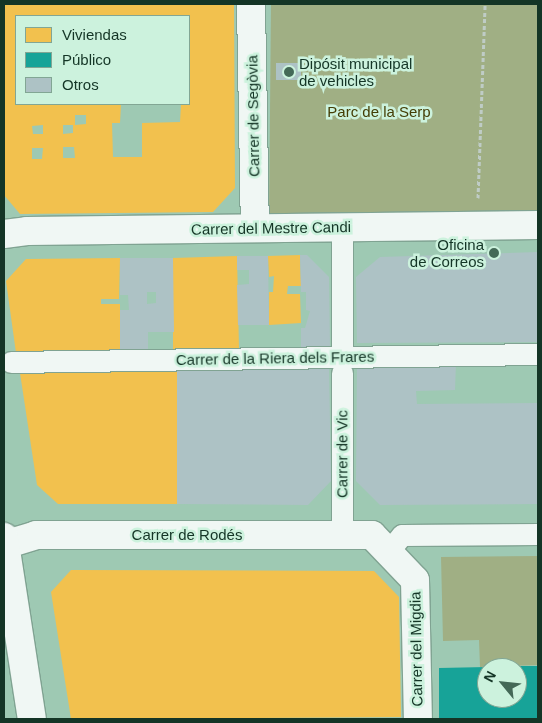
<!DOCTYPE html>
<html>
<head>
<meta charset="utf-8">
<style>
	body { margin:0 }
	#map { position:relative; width:542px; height:723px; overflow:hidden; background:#9ec9b3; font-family:Arial,sans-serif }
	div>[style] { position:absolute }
	.green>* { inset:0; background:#a0af84 }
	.homes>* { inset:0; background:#f2c14e }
	.public>* { inset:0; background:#17a398 }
	.building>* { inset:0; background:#adc2c5 }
	.path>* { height:3px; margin-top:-1.5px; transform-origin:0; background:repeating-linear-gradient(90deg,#bfccc6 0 4px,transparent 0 6.5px) }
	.roads { filter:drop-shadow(1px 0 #80a392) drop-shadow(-1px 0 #80a392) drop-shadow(0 1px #80a392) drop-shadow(0 -1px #80a392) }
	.pedestrian>* { height:21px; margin:-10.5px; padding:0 10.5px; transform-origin:10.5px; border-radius:10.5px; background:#f0f7f4 }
	.minor>* { height:28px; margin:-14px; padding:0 14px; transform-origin:14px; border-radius:14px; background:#f0f7f4 }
	.tertiary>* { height:28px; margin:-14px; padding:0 14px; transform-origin:14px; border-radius:14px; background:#f0f7f4 }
	.dots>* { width:14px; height:14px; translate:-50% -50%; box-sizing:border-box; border:2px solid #ccf2dd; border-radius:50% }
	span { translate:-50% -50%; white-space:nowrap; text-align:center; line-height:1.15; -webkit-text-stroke:5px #ccf2dd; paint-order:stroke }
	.poi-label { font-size:15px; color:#143526 }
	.left { translate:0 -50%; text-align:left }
	.right { translate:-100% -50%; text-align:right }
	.park-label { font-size:15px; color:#443d05 }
	.street-label { font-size:15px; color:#143526 }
	.frame { position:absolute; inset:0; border:5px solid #143526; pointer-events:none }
	.legend { position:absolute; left:15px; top:15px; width:175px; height:90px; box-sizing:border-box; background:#ccf2dd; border:1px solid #82a694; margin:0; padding:6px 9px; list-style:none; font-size:15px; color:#143526 }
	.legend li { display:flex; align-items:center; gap:10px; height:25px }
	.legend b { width:25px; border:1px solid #82a694 }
	.north { position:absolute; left:477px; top:658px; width:50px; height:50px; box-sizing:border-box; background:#ccf2dd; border:1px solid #82a694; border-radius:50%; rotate:298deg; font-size:14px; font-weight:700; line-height:20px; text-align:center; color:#143526 }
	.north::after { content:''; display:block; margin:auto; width:18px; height:22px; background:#446957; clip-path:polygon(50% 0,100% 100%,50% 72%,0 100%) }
</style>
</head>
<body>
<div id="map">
	<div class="green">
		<i style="clip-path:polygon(271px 4px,538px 4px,538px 217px,269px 222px)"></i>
		<i style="clip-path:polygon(538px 556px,538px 665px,480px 667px,479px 640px,443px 641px,441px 557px)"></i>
	</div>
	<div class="homes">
		<i style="clip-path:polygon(evenodd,4px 4px,234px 4px,235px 188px,213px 212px,20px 214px,4px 195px,4px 4px,16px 16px,189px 16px,189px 104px,181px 104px,180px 122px,142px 123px,142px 157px,113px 157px,112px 123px,120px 123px,121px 104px,16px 104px,16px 16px,4px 4px,75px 115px,86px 115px,86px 124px,75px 125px,75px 115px,4px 4px,43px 125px,43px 134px,33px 134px,32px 126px,43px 125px,4px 4px,63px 125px,73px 125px,73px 133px,63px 134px,63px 125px,4px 4px,63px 147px,74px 147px,75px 158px,63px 158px,63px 147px,4px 4px,32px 148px,43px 148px,42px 159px,32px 159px,32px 148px)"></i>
		<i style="clip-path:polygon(300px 255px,301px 286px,288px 286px,287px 294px,300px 294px,301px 323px,269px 325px,269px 292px,273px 292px,274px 276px,269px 277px,268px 256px)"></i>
		<i style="clip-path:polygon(237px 256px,239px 349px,173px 349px,173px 258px)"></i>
		<i style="clip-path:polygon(120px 258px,119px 299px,101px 299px,101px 304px,120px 304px,120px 351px,16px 353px,6px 281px,26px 259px)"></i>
		<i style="clip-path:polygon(177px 371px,177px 504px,58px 504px,37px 485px,20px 373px)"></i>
		<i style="clip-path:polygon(71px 570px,374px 571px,399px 597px,401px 717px,71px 719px,51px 592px)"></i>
	</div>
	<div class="public">
		<i style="clip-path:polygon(517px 666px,538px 666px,538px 719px,439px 719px,439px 668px,487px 667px,487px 698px,517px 698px)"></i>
	</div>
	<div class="building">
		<i style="clip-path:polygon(276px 63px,301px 63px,301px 80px,276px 80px)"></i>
		<i style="clip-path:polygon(538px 252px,538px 342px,357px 343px,356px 277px,380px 257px)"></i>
		<i style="clip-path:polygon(300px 255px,307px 255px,329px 277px,330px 347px,301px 347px,301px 328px,305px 328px,310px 311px,306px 310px,306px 292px,301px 292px)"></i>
		<i style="clip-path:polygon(237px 256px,268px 256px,269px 325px,238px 325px,237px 285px,249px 284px,249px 270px,237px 270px)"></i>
		<i style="clip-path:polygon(evenodd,120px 258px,173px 258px,174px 332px,148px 332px,148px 349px,120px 351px,120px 310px,129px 310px,128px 295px,120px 295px,120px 258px,147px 292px,156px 292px,156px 303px,147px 304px,147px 292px)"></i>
		<i style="clip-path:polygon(456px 363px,455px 390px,416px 391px,417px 404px,538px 403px,538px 504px,380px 505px,356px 481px,357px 366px)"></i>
		<i style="clip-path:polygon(329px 367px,331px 481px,308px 505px,177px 504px,177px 371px)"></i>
	</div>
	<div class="path">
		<i style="left:478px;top:198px;width:194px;rotate:-87.9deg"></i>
	</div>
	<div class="roads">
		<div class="pedestrian">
			<i style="left:342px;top:227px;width:130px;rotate:90deg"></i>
			<i style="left:11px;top:362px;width:527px;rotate:-0.87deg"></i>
			<i style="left:342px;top:373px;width:162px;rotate:90deg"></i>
			<i style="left:388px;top:552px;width:22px;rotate:-51deg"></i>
			<i style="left:402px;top:535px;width:136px;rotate:-0.4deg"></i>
		</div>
		<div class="minor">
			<i style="left:251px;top:4px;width:224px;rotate:89deg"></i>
			<i style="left:4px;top:234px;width:23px;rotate:-7deg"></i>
			<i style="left:27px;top:231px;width:511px;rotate:-0.67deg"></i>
			<i style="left:4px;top:545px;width:34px;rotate:-17deg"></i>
			<i style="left:36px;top:535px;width:336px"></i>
			<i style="left:372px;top:535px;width:62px;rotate:46.3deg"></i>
			<i style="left:415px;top:580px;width:139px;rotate:88.8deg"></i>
		</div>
		<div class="tertiary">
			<i style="left:4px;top:537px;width:184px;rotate:81.3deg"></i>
		</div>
	</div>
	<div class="dots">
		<i style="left:289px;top:72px;background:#446957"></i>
		<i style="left:494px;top:253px;background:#446957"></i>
	</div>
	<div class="poi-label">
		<span class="left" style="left:299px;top:72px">Dipósit municipal<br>de vehicles</span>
		<span class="right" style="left:484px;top:253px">Oficina<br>de Correos</span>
	</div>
	<div class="park-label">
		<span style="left:379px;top:112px">Parc de la Serp</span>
	</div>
	<div class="street-label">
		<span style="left:253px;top:116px;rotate:-91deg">Carrer de Segòvia</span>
		<span style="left:271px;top:228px;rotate:-1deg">Carrer del Mestre Candi</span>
		<span style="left:275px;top:358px;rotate:-1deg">Carrer de la Riera dels Frares</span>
		<span style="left:342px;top:454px;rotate:-90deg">Carrer de Vic</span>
		<span style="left:187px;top:535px">Carrer de Rodés</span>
		<span style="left:416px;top:649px;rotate:-91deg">Carrer del Migdia</span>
	</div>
	<div class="frame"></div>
	<ul class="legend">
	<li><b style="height:14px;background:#f2c14e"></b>Viviendas</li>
	<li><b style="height:14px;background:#17a398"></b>Público</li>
	<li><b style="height:14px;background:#adc2c5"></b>Otros</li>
	</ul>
	<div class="north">N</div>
</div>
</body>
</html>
